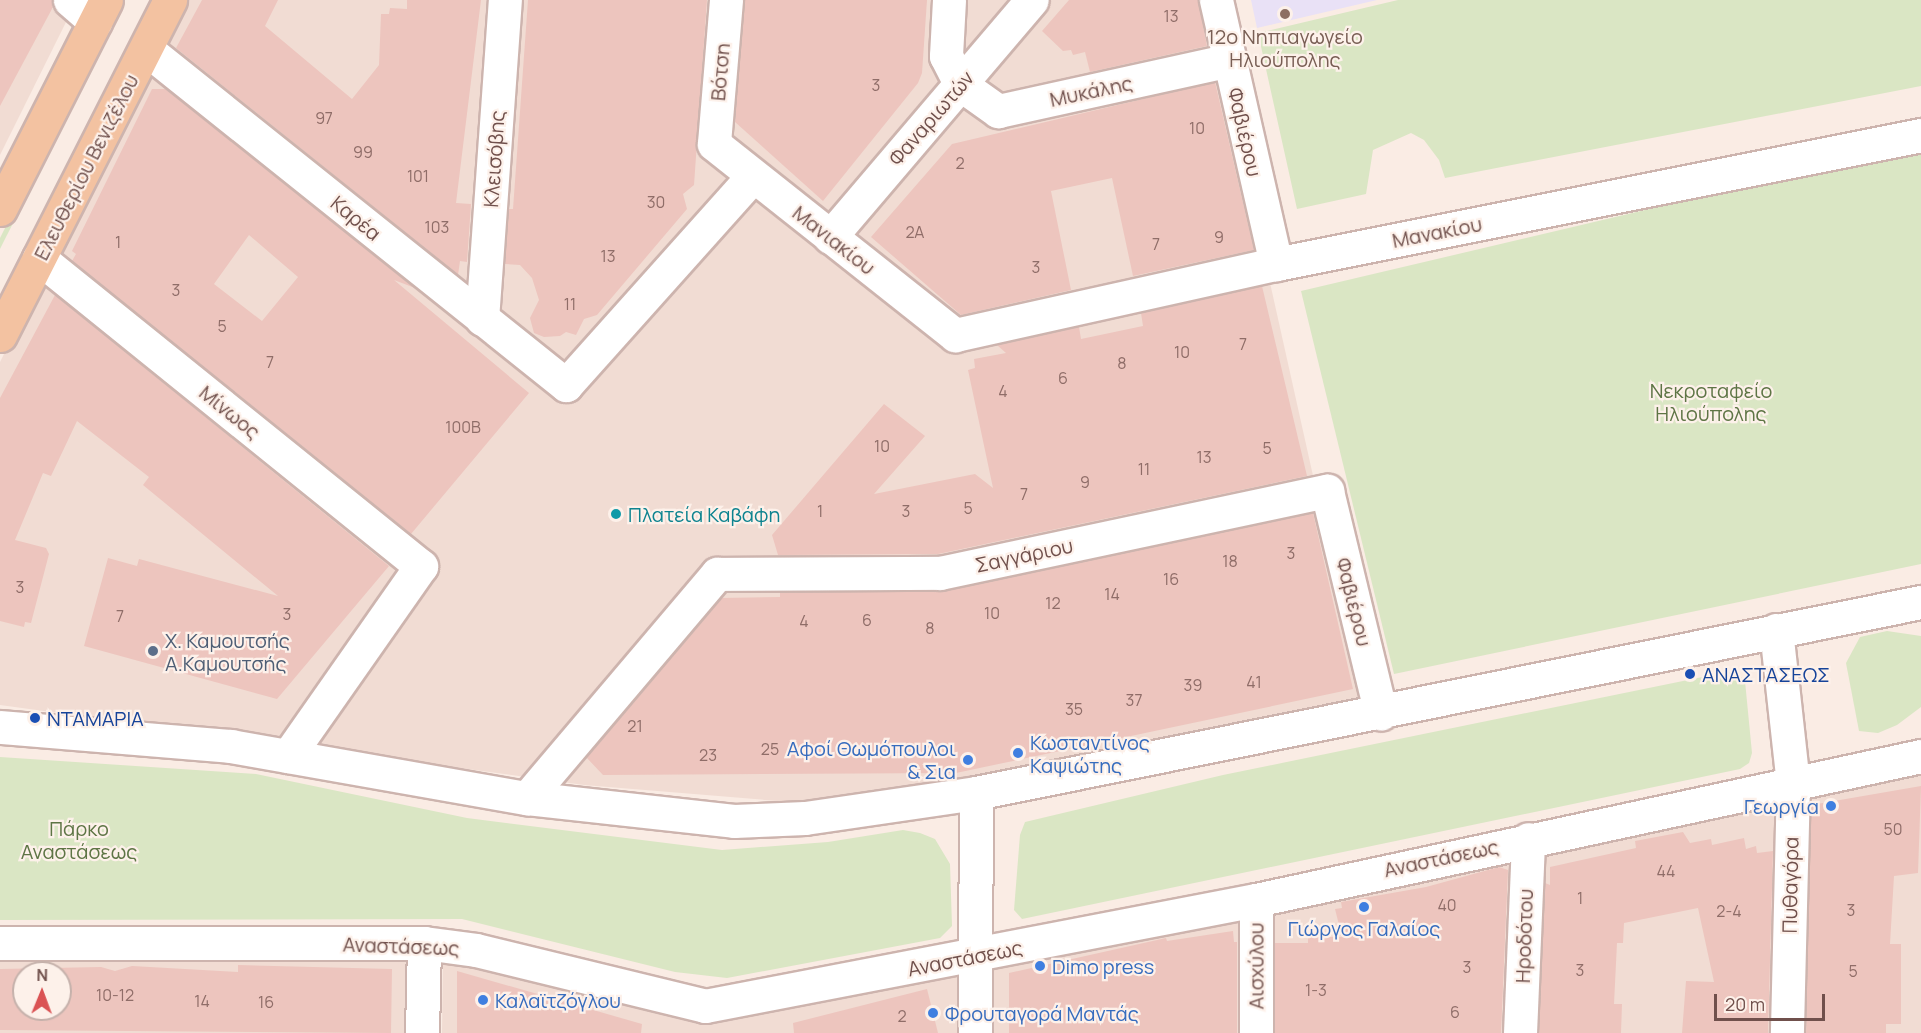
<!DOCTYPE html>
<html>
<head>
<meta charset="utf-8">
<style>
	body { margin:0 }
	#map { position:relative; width:1921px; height:1033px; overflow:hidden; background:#faece4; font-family:Manrope,sans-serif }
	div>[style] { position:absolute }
	.residential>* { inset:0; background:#f1dcd3 }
	.education>* { inset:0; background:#e9e1f6 }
	.green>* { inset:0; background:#dae6c4 }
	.building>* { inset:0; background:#edc5be }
	.roads { filter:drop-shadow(2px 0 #cdb4ae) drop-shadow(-2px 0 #cdb4ae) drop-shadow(0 2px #cdb4ae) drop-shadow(0 -2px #cdb4ae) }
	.street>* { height:33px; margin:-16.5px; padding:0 16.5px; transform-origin:16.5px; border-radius:16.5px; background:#fff }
	.secondary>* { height:33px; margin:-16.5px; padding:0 16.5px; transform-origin:16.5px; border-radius:16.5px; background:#fff }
	.primary>* { height:33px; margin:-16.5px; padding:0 16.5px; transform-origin:16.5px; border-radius:16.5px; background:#f3c2a1 }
	.dots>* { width:16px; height:16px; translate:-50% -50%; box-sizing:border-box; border:3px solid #fdf1ea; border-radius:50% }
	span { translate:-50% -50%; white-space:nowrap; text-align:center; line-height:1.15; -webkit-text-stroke:4.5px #fdf1ea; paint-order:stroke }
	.number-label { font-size:16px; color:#8f6d68 }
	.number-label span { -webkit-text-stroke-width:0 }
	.education-label { font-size:20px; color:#785e54 }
	.street-label { font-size:20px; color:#70504c }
	.park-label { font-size:20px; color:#5e7545 }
	.culture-label { font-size:20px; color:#0d838f }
	.left { translate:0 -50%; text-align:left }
	.service-label { font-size:20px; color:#4e5e75 }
	.transit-label { font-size:20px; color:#164399 }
	.shop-label { font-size:20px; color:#366cbe }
	.right { translate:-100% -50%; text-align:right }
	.north { position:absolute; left:12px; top:961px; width:60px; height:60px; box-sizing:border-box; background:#fdf1ea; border:2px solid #c5b1ab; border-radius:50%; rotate:1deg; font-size:16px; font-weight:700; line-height:24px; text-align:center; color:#70504c }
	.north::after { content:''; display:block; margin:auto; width:21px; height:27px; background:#da5354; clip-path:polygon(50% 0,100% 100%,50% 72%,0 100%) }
	.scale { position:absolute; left:1714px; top:994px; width:111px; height:27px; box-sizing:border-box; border:3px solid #70504c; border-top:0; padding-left:8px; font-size:18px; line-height:21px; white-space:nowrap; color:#70504c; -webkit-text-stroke:4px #fdf1ea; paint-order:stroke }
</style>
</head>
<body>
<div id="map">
	<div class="residential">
		<i style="clip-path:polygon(0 0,77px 0,0 155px)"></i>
		<i style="clip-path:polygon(181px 0,1207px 0,1363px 700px,958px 787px,790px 802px,584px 785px,0 705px,0 362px)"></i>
		<i style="clip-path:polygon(1921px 769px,1921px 1033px,1797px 1033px,1800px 793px)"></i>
		<i style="clip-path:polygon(1778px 798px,1775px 1033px,442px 1033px,443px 958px,475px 960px,694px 1022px,1239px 913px)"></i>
		<i style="clip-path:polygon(evenodd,408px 953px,407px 1033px,0 1033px,0 958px,408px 953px,24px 973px,60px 973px,60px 1009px,24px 1009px,24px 973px)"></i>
	</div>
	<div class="education">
		<i style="clip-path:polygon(1251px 0,1377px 0,1257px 28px)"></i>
	</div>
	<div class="green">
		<i style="clip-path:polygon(120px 0,125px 0,0 249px,0 238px)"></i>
		<i style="clip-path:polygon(1398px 0,1921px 0,1921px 86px,1445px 178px,1439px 160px,1424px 140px,1411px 133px,1373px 150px,1366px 194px,1297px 209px,1258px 33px)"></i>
		<i style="clip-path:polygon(1921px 151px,1921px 564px,1394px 674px,1301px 291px,1798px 174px)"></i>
		<i style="clip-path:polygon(1887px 631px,1921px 636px,1921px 707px,1897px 725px,1878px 733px,1859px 731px,1846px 663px,1860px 637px)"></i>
		<i style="clip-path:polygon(1727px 672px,1738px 674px,1745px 681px,1752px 753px,1749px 763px,1740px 769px,1022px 919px,1014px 910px,1020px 835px,1025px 822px,1223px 775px)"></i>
		<i style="clip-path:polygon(0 757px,256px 774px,467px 818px,722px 850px,828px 842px,903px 830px,920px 833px,935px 839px,950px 864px,952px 926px,940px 938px,727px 978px,675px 972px,462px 919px,0 920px)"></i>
	</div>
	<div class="building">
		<i style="clip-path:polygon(0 0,52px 0,53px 7px,0 106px)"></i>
		<i style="clip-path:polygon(202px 0,278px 0,265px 26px,352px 99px,379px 65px,381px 14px,389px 14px,390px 8px,407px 9px,407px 0,481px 0,456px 203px,471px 204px,467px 262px,460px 261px,458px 275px,176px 48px)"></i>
		<i style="clip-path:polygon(528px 0,707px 0,694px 185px,683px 194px,687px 209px,597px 315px,584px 319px,576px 335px,566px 332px,560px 336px,544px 337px,534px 333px,530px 318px,539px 300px,532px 278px,520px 265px,505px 264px,509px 209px,513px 209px)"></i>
		<i style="clip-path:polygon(744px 0,927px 0,922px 73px,918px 83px,823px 201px,735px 122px)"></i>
		<i style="clip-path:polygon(1069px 0,1198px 0,1207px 46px,1090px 72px,1085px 52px,1073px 55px,1071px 50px,1063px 51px,1042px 31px)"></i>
		<i style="clip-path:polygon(1215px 82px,1254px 250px,1133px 276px,1112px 178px,1051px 191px,1071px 290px,961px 315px,871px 237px,952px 144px)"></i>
		<i style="clip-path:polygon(evenodd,152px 89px,166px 89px,415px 288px,394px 280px,529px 393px,411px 534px,72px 261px,76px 254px,72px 251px,152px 89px,249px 235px,298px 277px,262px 321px,214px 284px,249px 235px)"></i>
		<i style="clip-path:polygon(1262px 286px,1307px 476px,938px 554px,778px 555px,772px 535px,884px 404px,925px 436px,874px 494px,975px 474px,993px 488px,968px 370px,975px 368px,974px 359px,1006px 353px,997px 345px,1079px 327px,1081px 339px,1143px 326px,1141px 313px)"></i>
		<i style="clip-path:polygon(55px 295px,389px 566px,277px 699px,84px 646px,108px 558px,137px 566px,139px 559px,278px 596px,143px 485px,149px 477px,77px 421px,51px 476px,43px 473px,15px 540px,46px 548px,49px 554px,31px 623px,25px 622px,24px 627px,0 621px,0 398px)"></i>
		<i style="clip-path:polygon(1313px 513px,1353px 689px,956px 773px,603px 775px,586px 757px,721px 598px,780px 597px,780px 592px,944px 591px)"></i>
		<i style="clip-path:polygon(1921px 786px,1918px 873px,1894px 876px,1890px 944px,1901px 944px,1901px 1024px,1886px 1024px,1886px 1033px,1806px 1033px,1811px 805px)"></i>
		<i style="clip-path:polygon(1683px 832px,1690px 843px,1711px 839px,1712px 845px,1744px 838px,1746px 849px,1756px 846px,1757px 853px,1773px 851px,1768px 1033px,1682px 1033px,1686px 981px,1714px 982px,1698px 908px,1624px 923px,1623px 943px,1617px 943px,1614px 1004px,1622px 1004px,1621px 1033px,1539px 1033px,1545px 883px,1550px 885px,1550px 867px,1636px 848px,1635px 841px)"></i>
		<i style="clip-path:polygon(1499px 867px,1508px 870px,1501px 1033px,1275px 1033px,1275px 943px,1308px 943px,1308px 937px,1342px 937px,1335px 909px,1342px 908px,1341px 902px,1426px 887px)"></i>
		<i style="clip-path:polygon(1233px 931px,1234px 942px,1237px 942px,1237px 1033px,1009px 1033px,1009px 973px,1166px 938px,1167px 941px)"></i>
		<i style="clip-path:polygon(evenodd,238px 965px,392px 969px,391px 1033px,0 1030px,0 969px,101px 967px,115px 971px,132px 966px,238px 972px,238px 965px,24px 973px,60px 973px,60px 1009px,24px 1009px,24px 973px)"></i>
		<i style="clip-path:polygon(457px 971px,642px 1024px,641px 1033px,457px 1033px)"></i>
		<i style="clip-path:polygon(927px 989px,938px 1033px,794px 1033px,793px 1023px)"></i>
	</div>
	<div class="roads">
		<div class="street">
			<i style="left:70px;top:0;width:33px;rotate:41deg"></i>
			<i style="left:726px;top:0;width:144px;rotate:94.8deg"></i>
			<i style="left:714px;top:144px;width:308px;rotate:38.4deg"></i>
			<i style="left:955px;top:335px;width:329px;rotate:-12.5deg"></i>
			<i style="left:1276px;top:264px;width:658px;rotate:-11.31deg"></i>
			<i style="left:949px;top:0;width:56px;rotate:93.1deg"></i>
			<i style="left:946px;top:56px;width:31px;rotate:63deg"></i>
			<i style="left:960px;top:84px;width:47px;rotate:35.4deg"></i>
			<i style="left:998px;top:111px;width:237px;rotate:-12.4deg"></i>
			<i style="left:1216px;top:0;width:271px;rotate:77.2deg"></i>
			<i style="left:146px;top:49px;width:538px;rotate:38.66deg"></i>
			<i style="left:566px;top:385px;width:280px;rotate:-48.2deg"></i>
			<i style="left:830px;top:237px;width:311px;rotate:-49.6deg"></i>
			<i style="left:39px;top:258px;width:491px;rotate:38.9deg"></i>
			<i style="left:421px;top:566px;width:232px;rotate:125deg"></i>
			<i style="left:482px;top:319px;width:320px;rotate:-85.9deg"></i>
			<i style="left:1776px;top:630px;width:154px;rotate:83.7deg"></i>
			<i style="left:1793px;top:783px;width:250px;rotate:91.4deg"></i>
			<i style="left:527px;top:798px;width:294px;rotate:-49.7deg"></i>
			<i style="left:717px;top:574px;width:223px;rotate:-0.3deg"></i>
			<i style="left:940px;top:573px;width:396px;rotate:-12deg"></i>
			<i style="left:1327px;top:491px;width:229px;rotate:76.4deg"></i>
			<i style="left:0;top:943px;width:424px"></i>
			<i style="left:424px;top:943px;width:52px;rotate:7.7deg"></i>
			<i style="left:476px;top:950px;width:236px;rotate:13.7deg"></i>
			<i style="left:705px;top:1006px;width:561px;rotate:-10.89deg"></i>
			<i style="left:1256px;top:900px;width:680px;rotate:-12.22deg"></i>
			<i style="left:422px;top:1033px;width:90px;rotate:-88.7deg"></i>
			<i style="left:1256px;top:1033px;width:133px;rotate:-90deg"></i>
			<i style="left:1520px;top:1033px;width:194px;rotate:-87.6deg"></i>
		</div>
		<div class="secondary">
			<i style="left:0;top:727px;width:232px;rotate:4.7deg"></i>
			<i style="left:231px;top:746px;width:301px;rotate:10deg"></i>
			<i style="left:527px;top:798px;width:208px;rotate:6.3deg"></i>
			<i style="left:734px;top:821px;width:71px;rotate:-2.4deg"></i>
			<i style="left:805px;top:818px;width:173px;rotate:-8.3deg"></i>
			<i style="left:976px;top:793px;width:964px;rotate:-11.43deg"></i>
			<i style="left:975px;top:1033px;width:240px;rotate:-89.8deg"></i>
		</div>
		<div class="primary">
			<i style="left:0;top:209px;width:234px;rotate:-63.1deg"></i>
			<i style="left:0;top:335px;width:376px;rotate:-63.1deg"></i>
		</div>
	</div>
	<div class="dots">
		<i style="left:1285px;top:14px;background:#8d6e63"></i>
		<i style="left:616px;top:514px;background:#0f9aa8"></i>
		<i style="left:153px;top:651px;background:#5c6f8a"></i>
		<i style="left:1690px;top:674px;background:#1a4fb4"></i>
		<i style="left:35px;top:718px;background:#1a4fb4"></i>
		<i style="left:1018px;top:753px;background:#3f7fe0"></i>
		<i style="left:968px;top:760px;background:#3f7fe0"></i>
		<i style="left:1831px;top:806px;background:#3f7fe0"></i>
		<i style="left:1364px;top:907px;background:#3f7fe0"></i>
		<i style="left:1040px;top:966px;background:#3f7fe0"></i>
		<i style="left:483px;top:1000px;background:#3f7fe0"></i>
		<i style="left:933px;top:1013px;background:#3f7fe0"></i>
	</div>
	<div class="number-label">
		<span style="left:1171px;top:16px">13</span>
		<span style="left:876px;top:85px">3</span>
		<span style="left:324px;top:118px">97</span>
		<span style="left:1197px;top:128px">10</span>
		<span style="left:363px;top:152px">99</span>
		<span style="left:960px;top:163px">2</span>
		<span style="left:418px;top:176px">101</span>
		<span style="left:656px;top:202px">30</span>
		<span style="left:437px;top:227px">103</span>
		<span style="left:915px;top:232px">2Α</span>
		<span style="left:1219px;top:237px">9</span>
		<span style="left:118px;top:242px">1</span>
		<span style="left:1156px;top:244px">7</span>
		<span style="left:608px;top:256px">13</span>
		<span style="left:1036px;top:267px">3</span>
		<span style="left:176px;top:290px">3</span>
		<span style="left:570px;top:304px">11</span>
		<span style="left:222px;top:326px">5</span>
		<span style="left:1243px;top:344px">7</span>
		<span style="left:1182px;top:352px">10</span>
		<span style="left:270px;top:362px">7</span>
		<span style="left:1122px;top:363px">8</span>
		<span style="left:1063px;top:378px">6</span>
		<span style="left:1003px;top:391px">4</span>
		<span style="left:463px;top:427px">100Β</span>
		<span style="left:882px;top:446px">10</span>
		<span style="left:1267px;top:448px">5</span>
		<span style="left:1204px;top:457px">13</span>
		<span style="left:1144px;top:469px">11</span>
		<span style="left:1085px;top:482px">9</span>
		<span style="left:1024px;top:494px">7</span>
		<span style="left:968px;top:508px">5</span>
		<span style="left:820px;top:511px">1</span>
		<span style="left:906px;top:511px">3</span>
		<span style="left:1291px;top:553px">3</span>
		<span style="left:1230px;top:561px">18</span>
		<span style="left:1171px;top:579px">16</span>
		<span style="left:20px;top:587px">3</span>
		<span style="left:1112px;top:594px">14</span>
		<span style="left:1053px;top:603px">12</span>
		<span style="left:992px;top:613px">10</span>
		<span style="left:287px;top:614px">3</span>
		<span style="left:120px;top:616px">7</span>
		<span style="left:867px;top:620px">6</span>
		<span style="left:804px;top:621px">4</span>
		<span style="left:930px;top:628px">8</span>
		<span style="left:1254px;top:682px">41</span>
		<span style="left:1193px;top:685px">39</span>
		<span style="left:1134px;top:700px">37</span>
		<span style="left:1074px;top:709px">35</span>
		<span style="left:635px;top:726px">21</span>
		<span style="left:770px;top:749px">25</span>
		<span style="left:708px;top:755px">23</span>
		<span style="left:1893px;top:829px">50</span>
		<span style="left:1666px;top:871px">44</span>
		<span style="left:1580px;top:898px">1</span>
		<span style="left:1447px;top:905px">40</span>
		<span style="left:1851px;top:910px">3</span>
		<span style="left:1729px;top:911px">2-4</span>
		<span style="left:1467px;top:967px">3</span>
		<span style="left:1580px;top:970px">3</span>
		<span style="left:1853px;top:971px">5</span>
		<span style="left:1316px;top:990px">1-3</span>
		<span style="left:115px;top:995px">10-12</span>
		<span style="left:202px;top:1001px">14</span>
		<span style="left:266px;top:1002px">16</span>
		<span style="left:1455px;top:1012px">6</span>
		<span style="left:902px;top:1016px">2</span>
	</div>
	<div class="education-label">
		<span style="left:1285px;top:48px">12ο Νηπιαγωγείο<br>Ηλιούπολης</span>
	</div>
	<div class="street-label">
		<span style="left:720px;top:72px;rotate:-85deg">Βότση</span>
		<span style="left:1091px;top:91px;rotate:-12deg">Μυκάλης</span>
		<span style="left:931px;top:118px;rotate:-49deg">Φαναριωτών</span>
		<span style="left:1245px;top:132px;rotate:77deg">Φαβιέρου</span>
		<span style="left:494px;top:159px;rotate:-86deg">Κλεισόβης</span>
		<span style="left:86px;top:167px;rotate:-63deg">Ελευθερίου Βενιζέλου</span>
		<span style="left:356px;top:218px;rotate:39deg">Καρέα</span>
		<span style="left:1437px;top:232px;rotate:-11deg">Μανακίου</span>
		<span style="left:834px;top:240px;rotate:38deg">Μανιακίου</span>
		<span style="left:230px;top:412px;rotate:39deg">Μίνωος</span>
		<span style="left:1024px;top:555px;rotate:-12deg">Σαγγάριου</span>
		<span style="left:1354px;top:602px;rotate:76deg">Φαβιέρου</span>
		<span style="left:1441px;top:858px;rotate:-12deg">Αναστάσεως</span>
		<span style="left:1790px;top:885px;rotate:-89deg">Πυθαγόρα</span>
		<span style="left:1524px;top:936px;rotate:-88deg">Ηροδότου</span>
		<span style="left:401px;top:946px;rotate:2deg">Αναστάσεως</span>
		<span style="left:965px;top:958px;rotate:-11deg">Αναστάσεως</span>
		<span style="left:1256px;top:966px;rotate:-90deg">Αισχύλου</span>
	</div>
	<div class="park-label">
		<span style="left:1711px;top:402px">Νεκροταφείο<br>Ηλιούπολης</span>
		<span style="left:79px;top:840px">Πάρκο<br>Αναστάσεως</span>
	</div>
	<div class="culture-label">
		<span class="left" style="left:628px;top:514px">Πλατεία Καβάφη</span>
	</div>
	<div class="service-label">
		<span class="left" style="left:165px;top:652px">Χ. Καμουτσής<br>Α.Καμουτσής</span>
	</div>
	<div class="transit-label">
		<span class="left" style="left:1702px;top:674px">ΑΝΑΣΤΑΣΕΩΣ</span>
		<span class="left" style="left:47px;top:718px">ΝΤΑΜΑΡΙΑ</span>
	</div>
	<div class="shop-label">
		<span class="left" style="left:1030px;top:754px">Κωσταντίνος<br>Καψιώτης</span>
		<span class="right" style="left:956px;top:760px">Αφοί Θωμόπουλοι<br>&amp; Σια</span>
		<span class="right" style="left:1819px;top:806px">Γεωργία</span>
		<span style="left:1364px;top:928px">Γιώργος Γαλαίος</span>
		<span class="left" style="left:1052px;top:966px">Dimo press</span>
		<span class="left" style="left:495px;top:1000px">Καλαϊτζόγλου</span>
		<span class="left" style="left:945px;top:1013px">Φρουταγορά Μαντάς</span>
	</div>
	<div class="north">N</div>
	<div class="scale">20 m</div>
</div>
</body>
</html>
